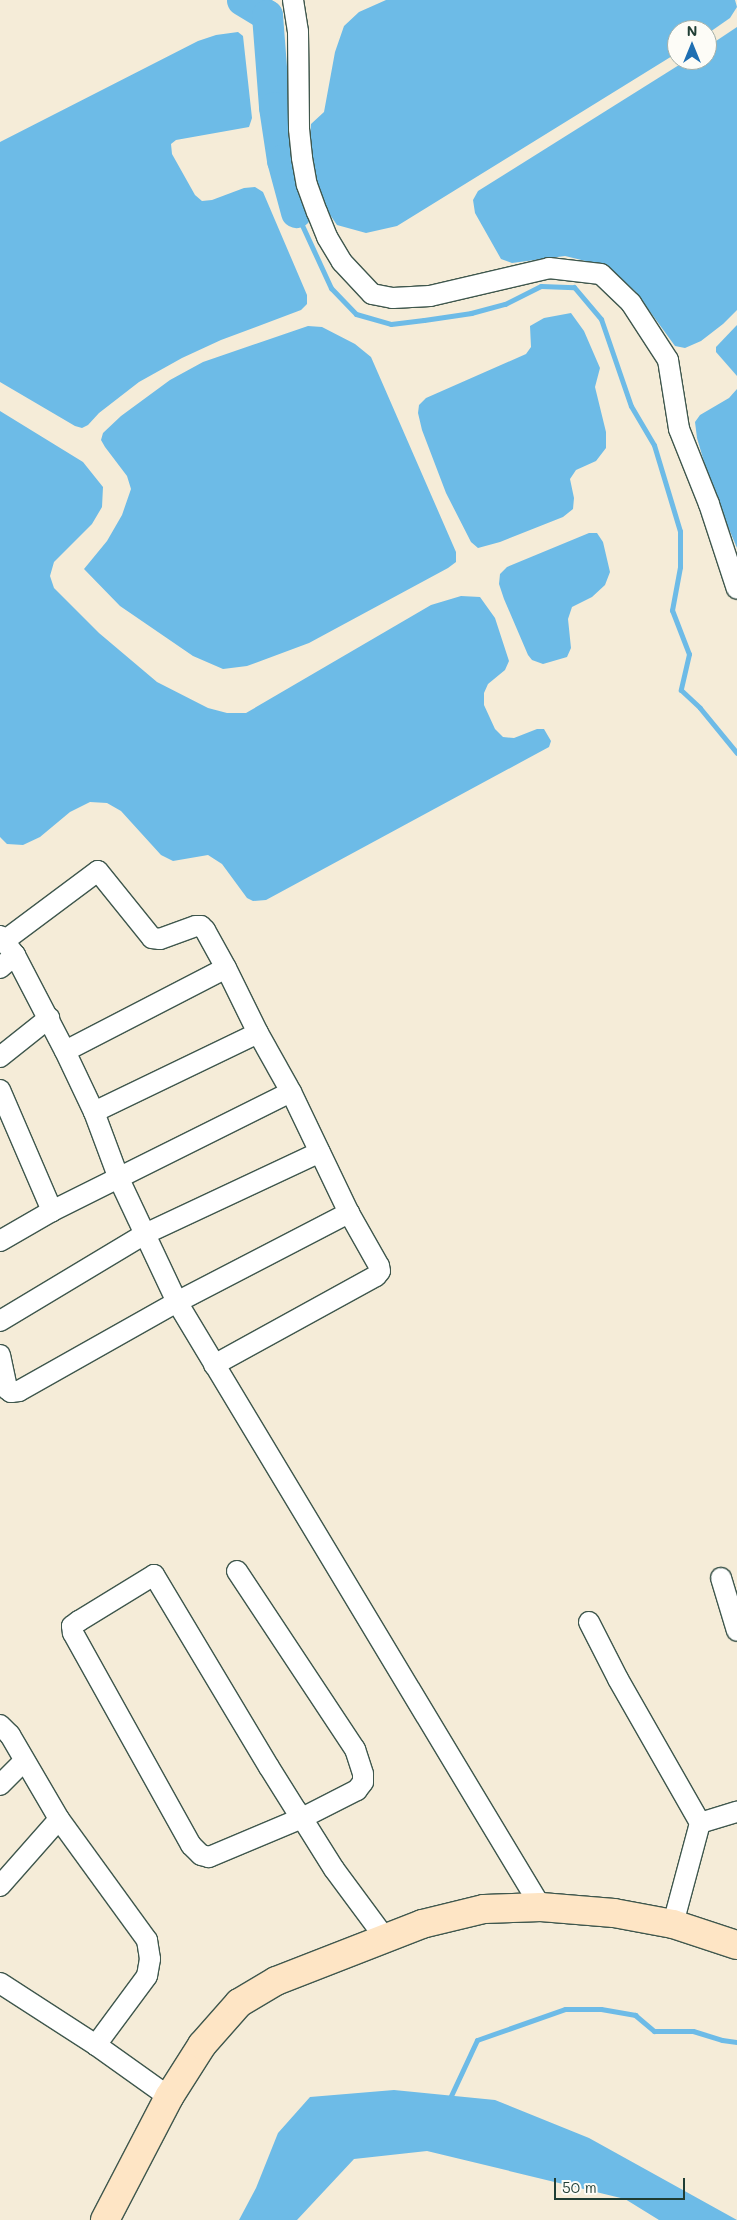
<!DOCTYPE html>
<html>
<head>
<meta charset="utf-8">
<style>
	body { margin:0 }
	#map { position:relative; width:737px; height:2220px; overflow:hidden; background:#f5ecd8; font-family:Mali,sans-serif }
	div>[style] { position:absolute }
	.water>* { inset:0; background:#6dbbe7 }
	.stream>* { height:5px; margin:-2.5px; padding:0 2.5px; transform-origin:2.5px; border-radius:2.5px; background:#6dbbe7 }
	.river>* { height:31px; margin:-15.5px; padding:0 15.5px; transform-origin:15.5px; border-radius:15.5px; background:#6dbbe7 }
	.roads { filter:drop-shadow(1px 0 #3f574d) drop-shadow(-1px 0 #3f574d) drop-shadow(0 1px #3f574d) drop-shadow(0 -1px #3f574d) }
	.street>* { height:20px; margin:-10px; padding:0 10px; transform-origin:10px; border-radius:10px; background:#fff }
	.secondary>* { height:28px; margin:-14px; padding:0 14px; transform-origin:14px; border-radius:14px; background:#fee5c5 }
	span { translate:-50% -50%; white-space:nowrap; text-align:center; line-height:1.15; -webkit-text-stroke:4.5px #fdfcf7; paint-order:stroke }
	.north { position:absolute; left:667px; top:20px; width:50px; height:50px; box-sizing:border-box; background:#fdfcf7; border:1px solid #a4b0a9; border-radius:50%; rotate:0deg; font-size:14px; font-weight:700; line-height:20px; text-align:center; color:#1f3d34 }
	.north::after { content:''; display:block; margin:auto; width:18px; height:22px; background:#1f6fb2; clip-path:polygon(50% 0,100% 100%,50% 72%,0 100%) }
	.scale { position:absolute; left:554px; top:2178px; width:131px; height:22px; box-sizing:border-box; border:2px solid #1f3d34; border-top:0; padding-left:6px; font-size:15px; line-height:18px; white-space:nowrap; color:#1f3d34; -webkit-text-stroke:4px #fdfcf7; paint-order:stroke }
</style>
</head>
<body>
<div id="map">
	<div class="water">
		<i style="clip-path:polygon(386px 0,735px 0,737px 7px,730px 18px,707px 34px,707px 30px,677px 30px,677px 53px,397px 226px,366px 233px,337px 225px,322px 203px,313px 174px,310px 135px,311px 124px,324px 112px,335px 52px,344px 26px,359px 12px)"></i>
		<i style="clip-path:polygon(737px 27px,737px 310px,723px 324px,701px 341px,685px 348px,675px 346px,635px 291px,602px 265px,565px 256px,512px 263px,501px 259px,475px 213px,473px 200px,478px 191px,687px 60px,707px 60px,707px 47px)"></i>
		<i style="clip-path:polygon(238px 32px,243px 36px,252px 118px,249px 127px,176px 140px,171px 144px,172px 154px,195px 195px,202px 201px,212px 200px,244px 188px,255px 187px,263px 192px,307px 295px,307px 304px,301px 310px,221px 340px,182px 358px,139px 382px,99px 413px,88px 425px,82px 428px,75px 426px,0 382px,0 142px,198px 41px,216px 35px)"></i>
		<i style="clip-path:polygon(571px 313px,584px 331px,600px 368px,595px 387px,606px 432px,606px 448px,596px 461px,576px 470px,570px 479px,574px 498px,573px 509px,563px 517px,500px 542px,478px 548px,471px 542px,446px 493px,422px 430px,418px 413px,419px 405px,426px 398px,526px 354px,531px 347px,530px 326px,544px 318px)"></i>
		<i style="clip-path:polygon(737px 325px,737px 376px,716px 352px,716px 347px)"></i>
		<i style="clip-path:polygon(308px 326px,322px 327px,355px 344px,371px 357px,456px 552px,456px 562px,448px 568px,309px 643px,247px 666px,223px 669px,193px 656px,120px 606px,84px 569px,107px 541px,122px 515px,131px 489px,127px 476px,105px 447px,101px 440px,103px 433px,121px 416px,170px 380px,203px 362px)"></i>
		<i style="clip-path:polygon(737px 389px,737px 548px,712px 489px,697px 438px,695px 422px,700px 415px,729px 398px)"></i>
		<i style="clip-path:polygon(0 411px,83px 462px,103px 487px,102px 507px,92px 524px,54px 562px,50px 576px,54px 588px,99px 633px,157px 682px,208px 708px,227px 713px,246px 713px,431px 605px,461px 596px,480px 597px,495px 618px,509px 661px,505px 670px,488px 684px,484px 693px,484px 705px,495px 729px,503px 737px,514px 738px,537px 729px,544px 729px,551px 741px,549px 747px,266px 900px,253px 901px,247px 898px,222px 864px,208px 855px,173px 861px,161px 855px,121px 811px,107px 803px,90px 802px,70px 812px,40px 837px,23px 845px,7px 844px,0 837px)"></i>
		<i style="clip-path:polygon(589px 533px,597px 533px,603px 542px,610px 572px,605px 585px,592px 597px,572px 607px,568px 619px,571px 648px,567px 657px,543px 664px,532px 660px,528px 655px,504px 599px,499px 584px,500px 574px,507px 567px)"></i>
		<i style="clip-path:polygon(394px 2090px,495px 2100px,589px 2138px,737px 2220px,659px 2220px,625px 2199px,427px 2151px,354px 2159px,297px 2220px,239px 2220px,256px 2188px,278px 2133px,310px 2097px)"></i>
	</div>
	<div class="stream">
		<i style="left:296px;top:212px;width:84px;rotate:65.3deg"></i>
		<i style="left:331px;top:288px;width:36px;rotate:46deg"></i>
		<i style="left:356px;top:314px;width:36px;rotate:16deg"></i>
		<i style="left:391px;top:324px;width:33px;rotate:-7deg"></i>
		<i style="left:424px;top:320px;width:48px;rotate:-8.5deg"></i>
		<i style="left:471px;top:313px;width:35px;rotate:-15deg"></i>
		<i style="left:505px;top:304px;width:40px;rotate:-26.6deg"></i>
		<i style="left:541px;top:286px;width:33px;rotate:2deg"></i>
		<i style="left:574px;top:287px;width:42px;rotate:49.8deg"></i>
		<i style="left:601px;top:319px;width:92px;rotate:71deg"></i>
		<i style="left:631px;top:406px;width:45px;rotate:59.5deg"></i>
		<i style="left:654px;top:445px;width:90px;rotate:73.2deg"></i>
		<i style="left:680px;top:531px;width:36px;rotate:90deg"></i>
		<i style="left:680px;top:567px;width:44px;rotate:100.5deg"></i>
		<i style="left:672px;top:610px;width:47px;rotate:68.9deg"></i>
		<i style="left:689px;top:654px;width:37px;rotate:103deg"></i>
		<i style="left:681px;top:690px;width:26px;rotate:43deg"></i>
		<i style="left:700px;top:708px;width:58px;rotate:50.6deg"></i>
		<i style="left:449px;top:2100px;width:66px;rotate:-65deg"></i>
		<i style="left:477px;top:2040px;width:93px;rotate:-19.4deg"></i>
		<i style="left:565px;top:2009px;width:36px"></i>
		<i style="left:601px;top:2009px;width:35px;rotate:10deg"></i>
		<i style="left:635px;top:2015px;width:25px;rotate:40deg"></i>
		<i style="left:654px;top:2031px;width:39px"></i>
		<i style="left:693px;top:2031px;width:30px;rotate:17deg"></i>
		<i style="left:722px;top:2040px;width:15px;rotate:8deg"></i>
	</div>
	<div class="river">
		<i style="left:242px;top:0;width:29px;rotate:31deg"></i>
		<i style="left:267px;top:15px;width:92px;rotate:85.6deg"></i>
		<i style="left:274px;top:107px;width:54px;rotate:81.4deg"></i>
		<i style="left:282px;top:160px;width:54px;rotate:74.9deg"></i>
	</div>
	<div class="roads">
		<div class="street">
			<i style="left:293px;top:0;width:32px;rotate:81deg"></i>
			<i style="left:298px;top:32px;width:97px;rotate:89.4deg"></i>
			<i style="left:299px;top:129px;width:29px;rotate:84deg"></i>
			<i style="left:302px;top:158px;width:27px;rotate:80deg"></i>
			<i style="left:307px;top:185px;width:29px;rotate:70deg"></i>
			<i style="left:317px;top:212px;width:27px;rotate:68deg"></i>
			<i style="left:327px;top:237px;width:29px;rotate:59deg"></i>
			<i style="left:342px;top:262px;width:44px;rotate:46.8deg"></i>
			<i style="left:372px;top:294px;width:21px;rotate:11deg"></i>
			<i style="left:393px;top:298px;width:37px;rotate:-3deg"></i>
			<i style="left:430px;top:296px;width:122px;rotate:-13.2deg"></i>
			<i style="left:549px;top:268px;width:52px;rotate:6.6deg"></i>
			<i style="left:601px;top:274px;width:42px;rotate:44deg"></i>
			<i style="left:631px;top:303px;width:68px;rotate:57deg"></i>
			<i style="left:668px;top:360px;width:70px;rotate:80.9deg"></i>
			<i style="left:679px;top:429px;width:81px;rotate:68.2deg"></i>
			<i style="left:709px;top:504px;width:89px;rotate:71.8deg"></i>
			<i style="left:0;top:936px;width:24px;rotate:52deg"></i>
			<i style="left:15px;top:955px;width:108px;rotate:62.5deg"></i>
			<i style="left:65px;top:1051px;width:68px;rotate:64.6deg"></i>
			<i style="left:94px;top:1112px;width:72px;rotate:69.5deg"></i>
			<i style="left:119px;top:1179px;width:136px;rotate:64.8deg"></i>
			<i style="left:177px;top:1302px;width:706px;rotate:58.97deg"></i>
			<i style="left:4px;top:941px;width:117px;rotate:-36.7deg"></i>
			<i style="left:98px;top:871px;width:86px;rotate:51.1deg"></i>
			<i style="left:152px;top:938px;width:8px;rotate:7deg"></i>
			<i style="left:160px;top:939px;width:38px;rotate:-20deg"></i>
			<i style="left:196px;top:926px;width:5px"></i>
			<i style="left:201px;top:926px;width:6px;rotate:45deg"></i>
			<i style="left:205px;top:930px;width:43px;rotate:61.1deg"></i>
			<i style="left:226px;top:968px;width:181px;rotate:152.7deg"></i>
			<i style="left:0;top:968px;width:20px;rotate:-41deg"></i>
			<i style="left:0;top:1057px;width:63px;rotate:-38.5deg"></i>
			<i style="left:0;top:1090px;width:132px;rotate:66.7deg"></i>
			<i style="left:94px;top:1112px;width:182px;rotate:-25.7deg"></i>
			<i style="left:258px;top:1033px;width:72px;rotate:-116.2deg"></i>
			<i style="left:0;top:1241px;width:60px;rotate:-30deg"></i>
			<i style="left:52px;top:1211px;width:267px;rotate:-26.5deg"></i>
			<i style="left:0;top:1321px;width:169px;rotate:-31deg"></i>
			<i style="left:145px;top:1234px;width:193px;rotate:-25.1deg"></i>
			<i style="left:0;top:1355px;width:35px;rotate:78deg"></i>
			<i style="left:7px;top:1389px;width:5px;rotate:37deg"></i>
			<i style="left:11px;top:1392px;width:8px;rotate:-7deg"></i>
			<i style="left:19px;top:1391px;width:181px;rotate:-29.4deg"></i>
			<i style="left:177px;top:1302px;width:194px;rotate:-27.4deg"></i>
			<i style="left:214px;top:1365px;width:185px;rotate:-28.8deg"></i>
			<i style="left:376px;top:1276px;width:6px;rotate:-51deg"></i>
			<i style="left:380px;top:1271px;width:5px;rotate:-101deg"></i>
			<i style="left:379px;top:1266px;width:61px;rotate:-119.5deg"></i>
			<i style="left:349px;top:1213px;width:134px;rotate:-115.6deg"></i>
			<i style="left:291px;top:1092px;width:68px;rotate:-119.2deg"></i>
			<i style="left:237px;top:1571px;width:214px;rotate:56.5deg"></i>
			<i style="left:355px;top:1749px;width:26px;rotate:72deg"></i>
			<i style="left:363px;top:1774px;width:8px;rotate:90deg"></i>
			<i style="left:363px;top:1782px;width:10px;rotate:127deg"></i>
			<i style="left:357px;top:1790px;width:62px;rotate:153deg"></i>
			<i style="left:302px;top:1818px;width:101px;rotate:157.2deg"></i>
			<i style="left:209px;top:1857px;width:8px;rotate:-166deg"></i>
			<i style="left:201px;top:1855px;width:14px;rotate:-135deg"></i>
			<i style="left:191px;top:1845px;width:243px;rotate:-119.1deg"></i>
			<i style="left:73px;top:1633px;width:7px;rotate:-98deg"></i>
			<i style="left:72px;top:1626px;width:9px;rotate:-36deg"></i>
			<i style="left:79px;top:1621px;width:88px;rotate:-31.5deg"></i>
			<i style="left:154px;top:1575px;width:224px;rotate:59.1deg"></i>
			<i style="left:269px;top:1767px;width:51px;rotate:57.9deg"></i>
			<i style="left:296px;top:1810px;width:10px;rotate:53deg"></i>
			<i style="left:302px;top:1818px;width:60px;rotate:57.9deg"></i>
			<i style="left:334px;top:1869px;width:86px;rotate:53.5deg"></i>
			<i style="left:721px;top:1578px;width:55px;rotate:73.2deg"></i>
			<i style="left:589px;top:1622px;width:64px;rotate:63deg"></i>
			<i style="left:618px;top:1679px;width:166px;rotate:60.3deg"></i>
			<i style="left:700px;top:1823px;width:105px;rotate:105deg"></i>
			<i style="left:0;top:1725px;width:14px;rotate:45deg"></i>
			<i style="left:10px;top:1735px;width:97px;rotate:59.7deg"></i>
			<i style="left:59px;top:1819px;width:150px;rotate:54deg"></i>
			<i style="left:147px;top:1940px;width:19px;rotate:81deg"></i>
			<i style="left:150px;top:1959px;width:17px;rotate:100deg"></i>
			<i style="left:147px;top:1976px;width:86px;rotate:126.5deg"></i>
			<i style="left:0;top:1785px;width:34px;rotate:-45deg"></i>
			<i style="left:700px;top:1823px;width:39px;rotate:-17deg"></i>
			<i style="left:0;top:1886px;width:89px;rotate:-48.6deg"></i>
			<i style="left:0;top:1983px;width:114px;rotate:32.9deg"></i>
			<i style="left:96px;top:2045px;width:90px;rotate:35.5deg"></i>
		</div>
		<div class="secondary">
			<i style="left:105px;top:2220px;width:139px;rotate:-62.5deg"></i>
			<i style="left:169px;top:2097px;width:62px;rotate:-57.6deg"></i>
			<i style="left:202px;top:2045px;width:56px;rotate:-48.6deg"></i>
			<i style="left:239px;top:2003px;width:43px;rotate:-30.7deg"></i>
			<i style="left:276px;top:1981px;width:157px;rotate:-21.3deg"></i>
			<i style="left:422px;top:1924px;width:64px;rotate:-13.6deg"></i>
			<i style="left:484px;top:1909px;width:57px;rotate:-2deg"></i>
			<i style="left:541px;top:1907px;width:73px;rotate:4.7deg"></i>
			<i style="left:614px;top:1913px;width:60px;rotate:10.6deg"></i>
			<i style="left:673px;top:1924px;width:67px;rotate:18.2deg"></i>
		</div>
	</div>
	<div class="north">N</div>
	<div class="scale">50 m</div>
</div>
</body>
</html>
